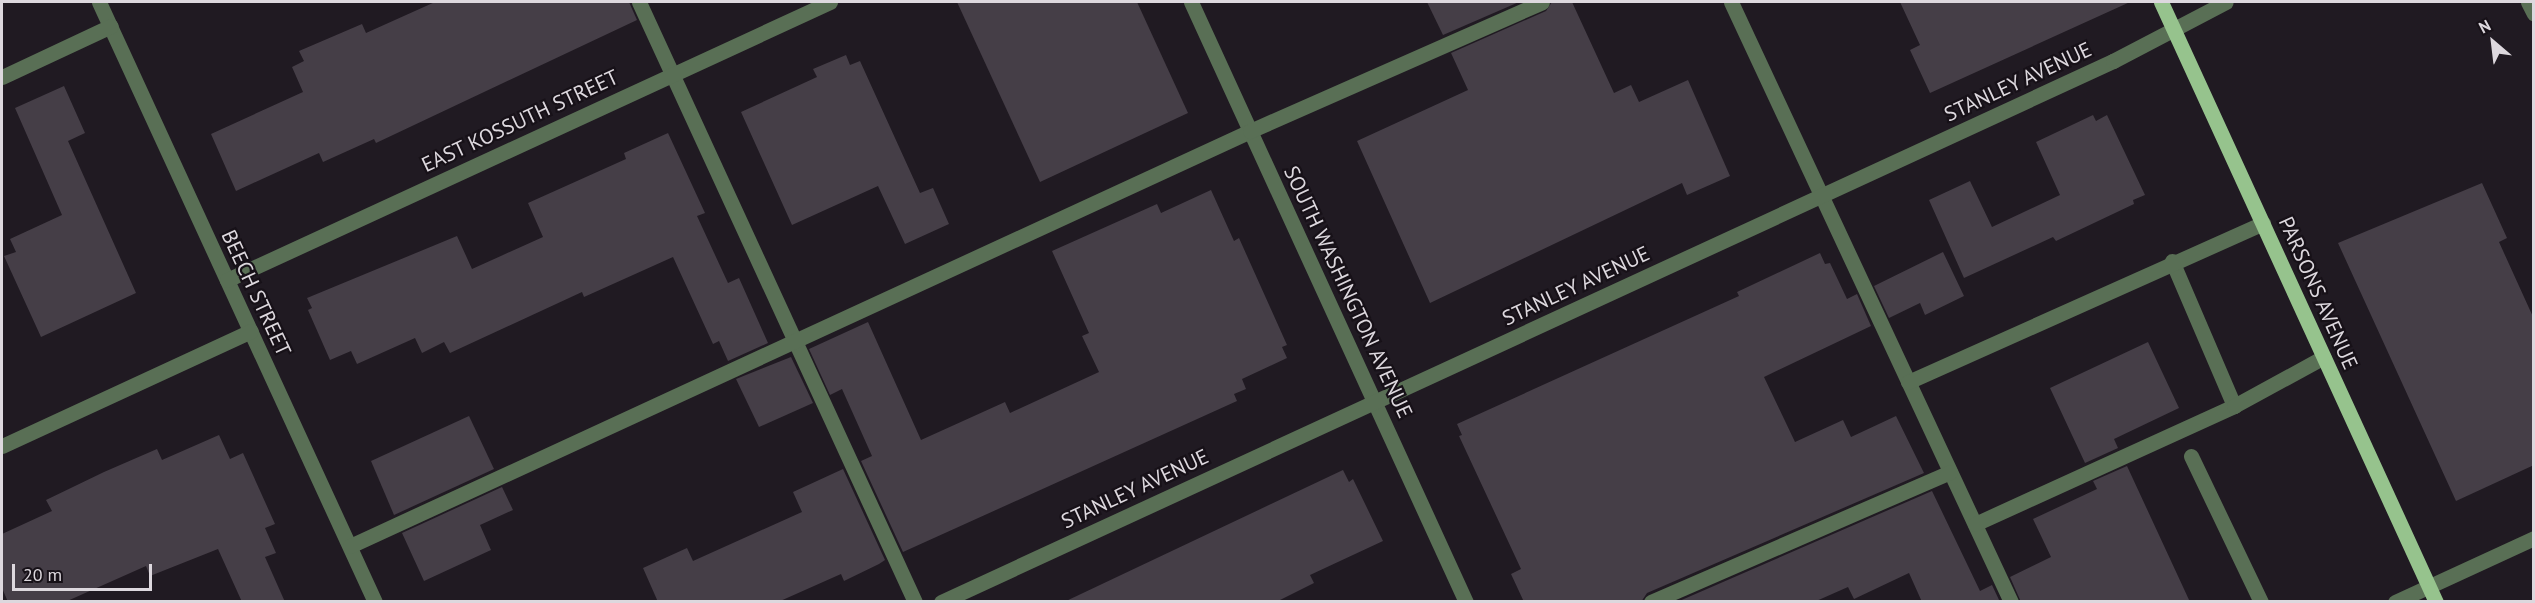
<!DOCTYPE html>
<html>
<head>
<meta charset="utf-8">
<style>
	body { margin:0 }
	#map { position:relative; width:2535px; height:603px; overflow:hidden; background:#201a22; font-family:"PT Sans",sans-serif }
	div>[style] { position:absolute }
	.building>* { inset:0; background:#453e47 }
	.minor>* { height:15px; margin:-7.5px; padding:0 7.5px; transform-origin:7.5px; border-radius:7.5px; background:#596f55 }
	.major>* { height:15px; margin:-7.5px; padding:0 7.5px; transform-origin:7.5px; border-radius:7.5px; background:#96c38d }
	span { translate:-50% -50%; white-space:nowrap; text-align:center; line-height:1.15; -webkit-text-stroke:4.5px #171118; paint-order:stroke }
	.street-label { font-size:21px; color:#ddd8de }
	.frame { position:absolute; inset:0; border:3px solid #ddd8de; pointer-events:none }
	.north { position:absolute; left:2463px; top:12px; width:60px; height:60px; -webkit-text-stroke:4px #171118; paint-order:stroke; rotate:332deg; font-size:16px; font-weight:700; line-height:24px; text-align:center; color:#ddd8de }
	.north::after { content:''; display:block; margin:auto; width:21px; height:27px; background:#ddd8de; clip-path:polygon(50% 0,100% 100%,50% 72%,0 100%) }
	.scale { position:absolute; left:12px; top:564px; width:140px; height:27px; box-sizing:border-box; border:3px solid #ddd8de; border-top:0; padding-left:8px; font-size:18px; line-height:21px; white-space:nowrap; color:#ddd8de; -webkit-text-stroke:4px #171118; paint-order:stroke }
</style>
</head>
<body>
<div id="map">
	<div class="building">
		<i style="clip-path:polygon(435px 2px,629px 2px,637px 20px,376px 143px,374px 139px,323px 162px,319px 153px,236px 191px,211px 134px,303px 92px,292px 67px,304px 61px,299px 51px,362px 24px,366px 33px)"></i>
		<i style="clip-path:polygon(957px 2px,1137px 2px,1188px 113px,1040px 182px)"></i>
		<i style="clip-path:polygon(1427px 2px,1519px 2px,1443px 35px)"></i>
		<i style="clip-path:polygon(1552px 2px,1572px 2px,1614px 93px,1631px 85px,1639px 102px,1688px 80px,1730px 176px,1687px 195px,1682px 183px,1430px 303px,1357px 141px,1468px 90px,1451px 53px,1546px 11px)"></i>
		<i style="clip-path:polygon(1900px 2px,2130px 2px,1930px 93px,1910px 50px,1920px 45px)"></i>
		<i style="clip-path:polygon(846px 55px,850px 65px,860px 61px,920px 193px,933px 188px,949px 224px,905px 244px,878px 186px,792px 225px,741px 112px,817px 77px,813px 69px)"></i>
		<i style="clip-path:polygon(64px 86px,85px 133px,68px 141px,136px 293px,41px 337px,4px 256px,16px 252px,10px 239px,62px 215px,15px 108px)"></i>
		<i style="clip-path:polygon(2093px 115px,2096px 121px,2107px 115px,2145px 195px,2133px 200px,2134px 204px,2056px 241px,2053px 237px,1964px 278px,1929px 200px,1970px 181px,1992px 227px,2060px 195px,2036px 142px)"></i>
		<i style="clip-path:polygon(668px 133px,705px 213px,697px 216px,728px 283px,739px 278px,768px 343px,728px 361px,719px 341px,713px 344px,673px 257px,584px 297px,582px 292px,450px 353px,444px 342px,422px 353px,415px 338px,357px 364px,351px 351px,330px 360px,308px 310px,312px 308px,307px 298px,457px 236px,472px 269px,543px 237px,528px 203px,626px 159px,624px 153px)"></i>
		<i style="clip-path:polygon(2482px 183px,2507px 238px,2499px 242px,2534px 319px,2534px 465px,2456px 501px,2338px 243px)"></i>
		<i style="clip-path:polygon(1211px 190px,1234px 241px,1239px 238px,1287px 345px,1282px 347px,1287px 358px,1242px 379px,1246px 389px,1234px 394px,1237px 401px,903px 552px,861px 461px,872px 456px,842px 389px,830px 395px,809px 349px,868px 322px,921px 440px,1005px 402px,1010px 413px,1099px 372px,1082px 336px,1089px 333px,1052px 251px,1157px 204px,1161px 213px)"></i>
		<i style="clip-path:polygon(1943px 252px,1964px 296px,1925px 315px,1920px 303px,1889px 318px,1874px 286px)"></i>
		<i style="clip-path:polygon(1820px 253px,1825px 264px,1830px 263px,1847px 299px,1857px 294px,1871px 326px,1764px 377px,1795px 442px,1843px 420px,1851px 437px,1896px 416px,1924px 473px,1647px 593px,1641px 602px,1524px 602px,1511px 574px,1521px 569px,1459px 436px,1462px 435px,1457px 424px,1739px 296px,1737px 292px)"></i>
		<i style="clip-path:polygon(2148px 342px,2179px 408px,2114px 439px,2118px 448px,2085px 463px,2050px 388px)"></i>
		<i style="clip-path:polygon(791px 357px,813px 403px,759px 427px,736px 379px)"></i>
		<i style="clip-path:polygon(469px 416px,494px 469px,394px 515px,371px 461px)"></i>
		<i style="clip-path:polygon(219px 435px,230px 459px,243px 453px,275px 524px,265px 528px,276px 553px,265px 557px,285px 602px,242px 602px,218px 549px,150px 576px,146px 566px,65px 602px,8px 602px,2px 588px,2px 534px,52px 511px,46px 500px,104px 472px,157px 449px,162px 460px)"></i>
		<i style="clip-path:polygon(2127px 466px,2190px 602px,2021px 602px,2010px 577px,2051px 557px,2033px 519px,2097px 489px,2093px 481px)"></i>
		<i style="clip-path:polygon(843px 469px,885px 560px,879px 564px,844px 581px,841px 574px,778px 602px,658px 602px,643px 568px,687px 548px,693px 561px,802px 512px,793px 492px)"></i>
		<i style="clip-path:polygon(1343px 470px,1349px 482px,1353px 479px,1383px 541px,1310px 575px,1314px 583px,1276px 602px,1064px 602px)"></i>
		<i style="clip-path:polygon(502px 487px,513px 510px,480px 525px,491px 550px,424px 581px,402px 533px)"></i>
		<i style="clip-path:polygon(1932px 491px,1980px 591px,1992px 585px,2000px 602px,1922px 602px,1909px 573px,1854px 599px,1848px 587px,1814px 602px,1677px 602px)"></i>
	</div>
	<div class="minor">
		<i style="left:99px;top:2px;width:660px;rotate:65.3deg"></i>
		<i style="left:639px;top:2px;width:660px;rotate:65.3deg"></i>
		<i style="left:1191px;top:2px;width:660px;rotate:65.38deg"></i>
		<i style="left:1731px;top:2px;width:662px;rotate:64.98deg"></i>
		<i style="left:2528px;top:2px;width:13px;rotate:63deg"></i>
		<i style="left:2px;top:77px;width:120px;rotate:-25.1deg"></i>
		<i style="left:2172px;top:261px;width:158px;rotate:66.8deg"></i>
		<i style="left:227px;top:280px;width:664px;rotate:-24.75deg"></i>
		<i style="left:1908px;top:382px;width:389px;rotate:-24.1deg"></i>
		<i style="left:2px;top:446px;width:274px;rotate:-24.8deg"></i>
		<i style="left:2191px;top:456px;width:162px;rotate:64.4deg"></i>
		<i style="left:1975px;top:524px;width:285px;rotate:-24.5deg"></i>
		<i style="left:2234px;top:406px;width:102px;rotate:-28.6deg"></i>
		<i style="left:350px;top:546px;width:991px;rotate:-24.75deg"></i>
		<i style="left:1250px;top:131px;width:319px;rotate:-23.8deg"></i>
		<i style="left:941px;top:602px;width:1291px;rotate:-24.78deg"></i>
		<i style="left:2113px;top:61px;width:127px;rotate:-27.6deg"></i>
		<i style="left:1651px;top:602px;width:326px;rotate:-23.5deg"></i>
		<i style="left:2395px;top:602px;width:153px;rotate:-24.7deg"></i>
	</div>
	<div class="major">
		<i style="left:2161px;top:2px;width:660px;rotate:65.38deg"></i>
	</div>
	<div class="street-label">
		<span style="left:2018px;top:82px;rotate:-25deg">STANLEY AVENUE</span>
		<span style="left:520px;top:121px;rotate:-25deg">EAST KOSSUTH STREET</span>
		<span style="left:1576px;top:286px;rotate:-25deg">STANLEY AVENUE</span>
		<span style="left:1348px;top:292px;rotate:65deg">SOUTH WASHINGTON AVENUE</span>
		<span style="left:256px;top:293px;rotate:65deg">BEECH STREET</span>
		<span style="left:2318px;top:293px;rotate:66deg">PARSONS AVENUE</span>
		<span style="left:1135px;top:489px;rotate:-25deg">STANLEY AVENUE</span>
	</div>
	<div class="frame"></div>
	<div class="north">N</div>
	<div class="scale">20 m</div>
</div>
</body>
</html>
